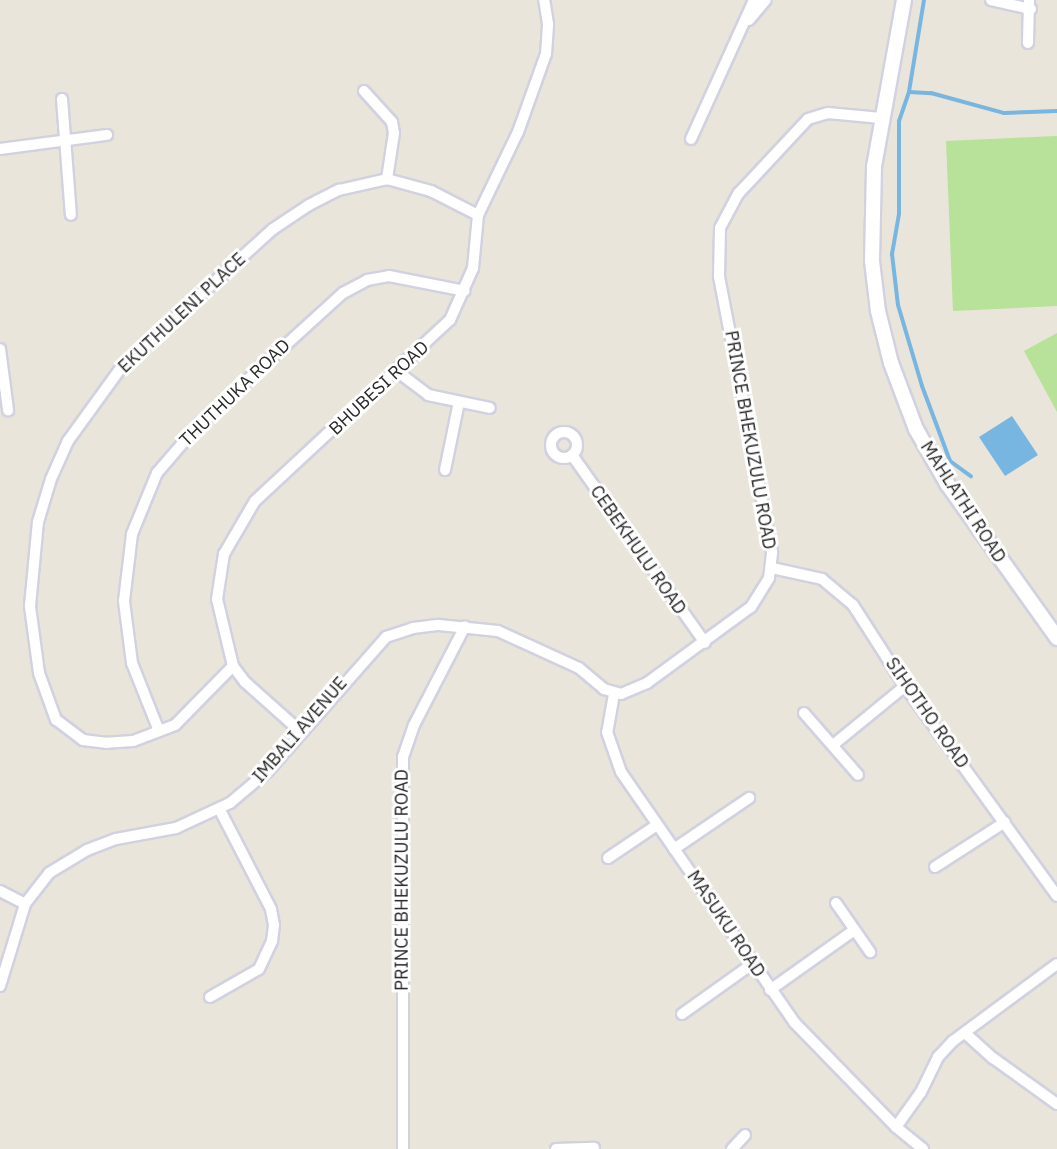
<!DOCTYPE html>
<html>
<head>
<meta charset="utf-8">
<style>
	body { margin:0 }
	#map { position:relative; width:1057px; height:1149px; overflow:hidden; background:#e9e5db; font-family:"IBM Plex Sans",sans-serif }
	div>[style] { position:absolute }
	.pitch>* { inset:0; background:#b8e199 }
	.water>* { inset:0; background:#78b6e2 }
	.stream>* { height:4px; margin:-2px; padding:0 2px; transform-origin:2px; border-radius:2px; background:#78b6e2 }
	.roads { filter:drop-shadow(2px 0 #d1d1e0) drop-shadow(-2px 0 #d1d1e0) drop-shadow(0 2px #d1d1e0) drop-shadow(0 -2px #d1d1e0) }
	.minor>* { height:10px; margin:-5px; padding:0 5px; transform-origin:5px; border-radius:5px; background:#fff }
	.minor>.ring { margin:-5px; padding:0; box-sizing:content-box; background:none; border:10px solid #fff; border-radius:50% }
	.tertiary>* { height:14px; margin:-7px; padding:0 7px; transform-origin:7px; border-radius:7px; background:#fff }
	span { translate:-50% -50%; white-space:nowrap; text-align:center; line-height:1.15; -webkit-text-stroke:6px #fff; paint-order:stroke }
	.street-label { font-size:18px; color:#282828 }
</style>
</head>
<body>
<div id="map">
	<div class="pitch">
		<i style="clip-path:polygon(1057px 136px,1057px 306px,953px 311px,946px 141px)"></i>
		<i style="clip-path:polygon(1057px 333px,1057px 412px,1024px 351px)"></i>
	</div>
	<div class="water">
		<i style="clip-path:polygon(1012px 416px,1038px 455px,1005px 476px,979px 437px)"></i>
	</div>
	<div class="stream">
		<i style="left:924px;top:0;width:93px;rotate:99.3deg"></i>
		<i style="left:909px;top:92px;width:31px;rotate:109deg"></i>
		<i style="left:899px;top:121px;width:93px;rotate:90deg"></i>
		<i style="left:899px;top:214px;width:41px;rotate:99.9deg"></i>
		<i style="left:892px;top:254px;width:51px;rotate:83.3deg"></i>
		<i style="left:898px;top:305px;width:84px;rotate:73.5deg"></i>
		<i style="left:922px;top:386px;width:80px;rotate:69.5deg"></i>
		<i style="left:950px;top:461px;width:26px;rotate:36deg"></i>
		<i style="left:909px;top:92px;width:22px;rotate:3deg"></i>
		<i style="left:931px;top:93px;width:76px;rotate:15.3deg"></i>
		<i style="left:1004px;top:113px;width:53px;rotate:-2.2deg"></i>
	</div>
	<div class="roads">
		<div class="minor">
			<i style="left:991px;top:0;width:41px;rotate:12.7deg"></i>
			<i style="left:749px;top:20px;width:26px;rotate:-50deg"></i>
			<i style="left:1028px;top:43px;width:43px;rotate:-88.7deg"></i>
			<i style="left:364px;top:91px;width:42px;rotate:47.9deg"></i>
			<i style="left:392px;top:122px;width:11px;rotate:80deg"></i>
			<i style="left:394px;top:133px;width:47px;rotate:98.7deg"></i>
			<i style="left:62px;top:99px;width:116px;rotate:85.6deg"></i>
			<i style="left:691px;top:139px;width:153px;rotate:-65.6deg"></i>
			<i style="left:0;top:149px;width:108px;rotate:-7.5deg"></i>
			<i style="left:0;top:349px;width:62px;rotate:82.5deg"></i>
			<i style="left:398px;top:372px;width:38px;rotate:37deg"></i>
			<i style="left:428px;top:395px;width:63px;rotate:11.8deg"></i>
			<i class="ring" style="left:551px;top:432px;width:16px;height:16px"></i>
			<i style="left:572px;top:455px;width:230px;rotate:54.7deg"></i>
			<i style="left:445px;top:470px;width:69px;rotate:-78.4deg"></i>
			<i style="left:772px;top:568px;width:51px;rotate:12.4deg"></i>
			<i style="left:822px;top:579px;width:40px;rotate:40deg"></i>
			<i style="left:853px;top:605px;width:96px;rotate:57.3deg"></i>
			<i style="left:905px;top:686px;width:259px;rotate:54.1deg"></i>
			<i style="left:233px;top:666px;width:83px;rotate:134.5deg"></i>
			<i style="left:175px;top:725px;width:45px;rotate:159.1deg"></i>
			<i style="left:133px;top:741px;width:26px;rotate:176deg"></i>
			<i style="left:107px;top:743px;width:24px;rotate:-173deg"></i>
			<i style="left:83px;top:740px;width:34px;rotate:-143deg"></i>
			<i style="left:56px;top:720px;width:50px;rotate:-109.9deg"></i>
			<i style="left:39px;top:673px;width:68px;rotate:-97.7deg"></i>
			<i style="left:30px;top:606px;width:84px;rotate:-84.6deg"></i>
			<i style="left:38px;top:522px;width:45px;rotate:-73.2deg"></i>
			<i style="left:51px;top:479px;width:42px;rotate:-65.9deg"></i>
			<i style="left:68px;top:441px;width:94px;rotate:-54.1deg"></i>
			<i style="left:123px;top:365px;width:202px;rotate:-42.2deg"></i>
			<i style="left:273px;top:229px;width:43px;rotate:-33.7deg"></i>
			<i style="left:309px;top:205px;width:34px;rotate:-27deg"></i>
			<i style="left:339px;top:190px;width:49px;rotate:-12.9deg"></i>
			<i style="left:387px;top:179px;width:46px;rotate:15.3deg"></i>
			<i style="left:431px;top:191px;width:53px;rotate:27.1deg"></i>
			<i style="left:614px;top:694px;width:39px;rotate:100deg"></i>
			<i style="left:607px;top:732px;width:42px;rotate:70.7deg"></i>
			<i style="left:621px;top:772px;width:304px;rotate:55.3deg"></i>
			<i style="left:794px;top:1022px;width:146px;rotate:45.8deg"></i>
			<i style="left:804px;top:713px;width:82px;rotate:48.9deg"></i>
			<i style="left:159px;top:731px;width:73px;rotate:-111.7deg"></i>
			<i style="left:132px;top:663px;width:63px;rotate:-97.4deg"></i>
			<i style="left:124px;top:601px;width:67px;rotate:-83.2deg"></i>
			<i style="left:132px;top:534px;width:66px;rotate:-67.7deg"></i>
			<i style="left:157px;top:473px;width:66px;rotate:-49.3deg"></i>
			<i style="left:200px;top:423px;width:193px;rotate:-42.3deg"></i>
			<i style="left:343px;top:293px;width:27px;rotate:-28deg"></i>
			<i style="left:367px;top:280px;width:22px;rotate:-10deg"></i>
			<i style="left:389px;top:276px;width:77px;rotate:11.2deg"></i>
			<i style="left:300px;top:731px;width:74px;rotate:-138.3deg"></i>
			<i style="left:245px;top:682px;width:20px;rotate:-127deg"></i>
			<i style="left:233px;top:666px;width:69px;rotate:-103.4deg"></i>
			<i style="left:217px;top:599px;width:46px;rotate:-81.2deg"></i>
			<i style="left:224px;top:554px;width:61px;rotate:-59.7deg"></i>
			<i style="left:255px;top:501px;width:266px;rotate:-42.9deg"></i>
			<i style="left:450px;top:320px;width:57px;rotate:-66.1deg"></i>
			<i style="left:473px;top:268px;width:53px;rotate:-84.6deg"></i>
			<i style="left:478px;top:215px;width:92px;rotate:-64.3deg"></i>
			<i style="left:518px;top:132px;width:83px;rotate:-70.3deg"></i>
			<i style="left:546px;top:54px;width:30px;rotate:-86deg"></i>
			<i style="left:548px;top:24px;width:24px;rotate:-99deg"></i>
			<i style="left:833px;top:745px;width:93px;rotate:-39.3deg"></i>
			<i style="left:674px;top:849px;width:91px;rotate:-34.2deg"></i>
			<i style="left:608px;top:858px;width:59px;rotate:-34deg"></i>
			<i style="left:935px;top:867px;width:83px;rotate:-32.7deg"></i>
			<i style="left:0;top:891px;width:28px;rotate:27deg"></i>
			<i style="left:836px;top:903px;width:60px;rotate:55.2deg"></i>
			<i style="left:0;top:986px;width:86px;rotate:-73deg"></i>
			<i style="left:25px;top:904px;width:39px;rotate:-52deg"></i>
			<i style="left:49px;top:873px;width:44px;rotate:-31.2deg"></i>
			<i style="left:87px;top:850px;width:31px;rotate:-21deg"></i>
			<i style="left:116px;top:839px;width:61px;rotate:-10.4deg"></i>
			<i style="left:176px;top:828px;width:60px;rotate:-24.8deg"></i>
			<i style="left:230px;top:803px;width:50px;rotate:-40.1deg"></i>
			<i style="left:268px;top:771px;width:179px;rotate:-48.6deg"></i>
			<i style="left:386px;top:637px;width:28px;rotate:-18deg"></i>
			<i style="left:413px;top:628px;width:26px;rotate:-7deg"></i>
			<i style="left:439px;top:625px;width:59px;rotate:5.8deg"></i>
			<i style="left:498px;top:631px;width:89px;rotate:24.6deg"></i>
			<i style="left:579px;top:668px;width:33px;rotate:40deg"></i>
			<i style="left:604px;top:689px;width:18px;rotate:16deg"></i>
			<i style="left:621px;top:694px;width:28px;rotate:-23deg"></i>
			<i style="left:647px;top:683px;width:129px;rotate:-36.2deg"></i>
			<i style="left:751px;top:607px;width:34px;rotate:-58deg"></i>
			<i style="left:769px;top:578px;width:26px;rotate:-83deg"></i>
			<i style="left:772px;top:552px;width:281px;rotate:-100.9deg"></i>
			<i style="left:719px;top:276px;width:48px;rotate:-88.8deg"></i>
			<i style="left:720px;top:228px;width:40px;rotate:-62deg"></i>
			<i style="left:739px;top:193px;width:101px;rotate:-47deg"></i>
			<i style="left:808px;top:119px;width:21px;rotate:-17deg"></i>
			<i style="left:828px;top:113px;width:53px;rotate:5.4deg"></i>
			<i style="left:770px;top:990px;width:102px;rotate:-35.4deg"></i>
			<i style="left:210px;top:997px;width:56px;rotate:-29.7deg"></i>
			<i style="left:259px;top:969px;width:31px;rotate:-65deg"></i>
			<i style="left:272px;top:941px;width:16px;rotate:-83deg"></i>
			<i style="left:274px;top:925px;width:16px;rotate:-101deg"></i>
			<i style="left:271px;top:909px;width:111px;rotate:-117.3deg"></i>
			<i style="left:682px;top:1014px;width:90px;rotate:-35.5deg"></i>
			<i style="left:965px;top:1033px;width:38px;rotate:42deg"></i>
			<i style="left:993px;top:1058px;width:79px;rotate:35.7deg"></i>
			<i style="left:403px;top:1149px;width:392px;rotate:-90deg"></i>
			<i style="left:403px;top:757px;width:34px;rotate:-71deg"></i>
			<i style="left:414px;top:725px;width:111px;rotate:-62.7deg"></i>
			<i style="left:556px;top:1149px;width:38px;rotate:-2deg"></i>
			<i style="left:732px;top:1149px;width:19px;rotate:-47deg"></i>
			<i style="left:923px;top:1149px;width:35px;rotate:-141deg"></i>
			<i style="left:896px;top:1127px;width:43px;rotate:-54.5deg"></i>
			<i style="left:921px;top:1092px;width:39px;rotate:-64deg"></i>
			<i style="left:938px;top:1057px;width:22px;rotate:-47deg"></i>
			<i style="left:953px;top:1041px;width:129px;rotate:-36.5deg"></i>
		</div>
		<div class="tertiary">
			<i style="left:904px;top:0;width:169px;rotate:100.2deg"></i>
			<i style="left:874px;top:166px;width:95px;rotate:91.2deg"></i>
			<i style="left:872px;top:261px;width:50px;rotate:83.2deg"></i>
			<i style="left:878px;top:311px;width:54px;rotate:76deg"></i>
			<i style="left:891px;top:363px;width:71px;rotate:69.3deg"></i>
			<i style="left:916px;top:429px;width:64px;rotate:60.3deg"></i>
			<i style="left:948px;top:485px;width:188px;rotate:54.5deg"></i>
		</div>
	</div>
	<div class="street-label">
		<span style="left:182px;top:313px;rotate:-43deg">EKUTHULENI PLACE</span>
		<span style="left:379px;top:388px;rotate:-43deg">BHUBESI ROAD</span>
		<span style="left:235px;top:393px;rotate:-44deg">THUTHUKA ROAD</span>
		<span style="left:750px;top:440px;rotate:80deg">PRINCE BHEKUZULU ROAD</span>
		<span style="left:963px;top:502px;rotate:57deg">MAHLATHI ROAD</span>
		<span style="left:638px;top:550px;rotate:55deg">CEBEKHULU ROAD</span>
		<span style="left:927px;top:713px;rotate:55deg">SIHOTHO ROAD</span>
		<span style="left:300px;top:730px;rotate:-49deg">IMBALI AVENUE</span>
		<span style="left:402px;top:880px;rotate:-90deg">PRINCE BHEKUZULU ROAD</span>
		<span style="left:726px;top:924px;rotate:56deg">MASUKU ROAD</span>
	</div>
</div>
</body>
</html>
